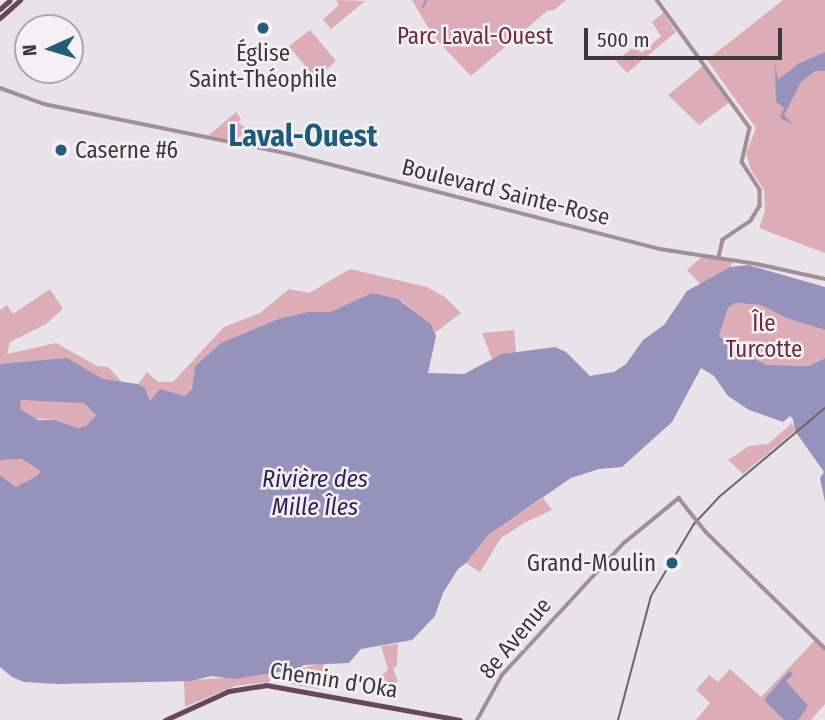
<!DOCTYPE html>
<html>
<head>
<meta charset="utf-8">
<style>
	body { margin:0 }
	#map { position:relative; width:825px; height:720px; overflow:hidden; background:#e8e3e8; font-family:"Fira Sans Condensed",sans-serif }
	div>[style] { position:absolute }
	.green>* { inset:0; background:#dcadb6 }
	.water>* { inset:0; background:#9792bc }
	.stream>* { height:2px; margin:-1px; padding:0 1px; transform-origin:1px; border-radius:1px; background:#9792bc }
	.minor>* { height:3.5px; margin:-1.75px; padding:0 1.75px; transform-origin:1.75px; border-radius:1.75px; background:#a18e98 }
	.major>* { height:5px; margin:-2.5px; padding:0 2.5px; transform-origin:2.5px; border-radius:2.5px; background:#684759 }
	.tram>* { height:2px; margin:-1px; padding:0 1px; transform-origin:1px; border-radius:1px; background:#6a676a }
	.minor-bridge>* { height:3.5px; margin:-1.75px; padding:0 1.75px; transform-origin:1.75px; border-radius:1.75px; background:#a18e98 }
	.dots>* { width:19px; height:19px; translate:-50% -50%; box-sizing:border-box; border:4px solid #f5f0f5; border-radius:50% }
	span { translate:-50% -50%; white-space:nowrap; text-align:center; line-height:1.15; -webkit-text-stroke:5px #f5f0f5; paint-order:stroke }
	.park-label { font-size:23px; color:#6c2d3e }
	.poi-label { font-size:23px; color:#3b393b }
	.left { translate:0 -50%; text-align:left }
	.right { translate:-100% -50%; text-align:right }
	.street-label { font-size:23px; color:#3b393b }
	.water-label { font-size:24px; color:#2e2358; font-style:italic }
	.district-label { font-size:30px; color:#1c5d7b; font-weight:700 }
	.north { position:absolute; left:14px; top:14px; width:70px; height:70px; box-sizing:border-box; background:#f5f0f5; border:2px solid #aba7ab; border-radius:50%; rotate:266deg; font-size:19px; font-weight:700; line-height:28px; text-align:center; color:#3b393b }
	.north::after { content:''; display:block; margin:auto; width:24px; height:32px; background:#255c77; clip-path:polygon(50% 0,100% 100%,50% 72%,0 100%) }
	.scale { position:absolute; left:584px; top:28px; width:198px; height:32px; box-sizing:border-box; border:4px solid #3b393b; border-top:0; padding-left:9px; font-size:21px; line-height:24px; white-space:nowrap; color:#3b393b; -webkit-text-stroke:5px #f5f0f5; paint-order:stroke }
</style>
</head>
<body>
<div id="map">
	<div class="green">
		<i style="clip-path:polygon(336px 0,365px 1px,331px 29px,323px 19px,339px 5px)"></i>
		<i style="clip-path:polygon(412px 0,566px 0,554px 10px,547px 11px,471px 76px,433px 36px)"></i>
		<i style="clip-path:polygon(783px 0,825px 0,825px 253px,759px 228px,765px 211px,764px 190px,751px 170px,746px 154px,756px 128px,707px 60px)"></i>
		<i style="clip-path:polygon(663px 13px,676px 32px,627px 73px,616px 61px,635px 46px,642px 53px,661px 36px,652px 22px)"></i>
		<i style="clip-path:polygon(310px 30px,336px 61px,316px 79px,289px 46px)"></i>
		<i style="clip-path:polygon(703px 66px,730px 102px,699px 125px,668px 95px)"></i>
		<i style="clip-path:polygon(236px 112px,241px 119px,238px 122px,248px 130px,234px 141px,208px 136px)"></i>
		<i style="clip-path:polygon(703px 256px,733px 261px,730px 267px,700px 284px,687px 270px)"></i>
		<i style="clip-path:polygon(350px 269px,427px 287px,445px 297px,461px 313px,435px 333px,431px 324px,402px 301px,372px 293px,330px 312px,308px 312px,278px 319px,221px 343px,195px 366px,192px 389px,186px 396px,149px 401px,148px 394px,138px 384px,147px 372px,158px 382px,173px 382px,224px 327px,260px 313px,289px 289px,309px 293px)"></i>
		<i style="clip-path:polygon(50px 289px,63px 309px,46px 324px,10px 342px,7px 354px,56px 343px,97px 366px,108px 367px,124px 384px,85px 404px,96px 415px,86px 426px,78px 428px,55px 420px,29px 418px,19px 409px,0 410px,0 310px,7px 305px,13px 314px)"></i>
		<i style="clip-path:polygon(734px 303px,761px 305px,786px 318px,825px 330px,825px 358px,809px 366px,767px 365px,733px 349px,719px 336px,728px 308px)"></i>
		<i style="clip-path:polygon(514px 330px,516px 352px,492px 359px,482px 333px)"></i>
		<i style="clip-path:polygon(792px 423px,795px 431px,743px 474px,728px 460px,749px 446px,768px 444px)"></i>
		<i style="clip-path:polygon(22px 459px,40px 471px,38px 475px,16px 487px,0 475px,0 460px)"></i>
		<i style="clip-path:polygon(543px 498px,552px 510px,524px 523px,501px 538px,480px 572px,466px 563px,487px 535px)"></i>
		<i style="clip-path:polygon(816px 639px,825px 648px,825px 704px,811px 720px,696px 720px,710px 703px,696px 690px,709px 675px,718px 682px,730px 669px,761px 697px)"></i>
		<i style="clip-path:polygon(398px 644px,397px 665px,393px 669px,398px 681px,385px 693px,381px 689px,388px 683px,381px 676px,388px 670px,381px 646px)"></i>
		<i style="clip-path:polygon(324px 663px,319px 689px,290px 684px,297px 669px)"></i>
		<i style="clip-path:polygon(268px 674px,270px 682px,235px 686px,185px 707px,184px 681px)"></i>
	</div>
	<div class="water">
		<i style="clip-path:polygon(825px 52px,825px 71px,815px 71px,801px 82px,784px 115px,793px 124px,780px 118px,784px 108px,776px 102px,775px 63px,778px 80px,798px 64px)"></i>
		<i style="clip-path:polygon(evenodd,748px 265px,825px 287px,825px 330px,786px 318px,761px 305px,735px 303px,728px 308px,719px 336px,733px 349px,767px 365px,809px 366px,825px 358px,825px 502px,820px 478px,824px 472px,795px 431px,793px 419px,790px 416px,783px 422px,749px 410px,728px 396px,714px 376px,701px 368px,672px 422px,622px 467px,599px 469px,571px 478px,488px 535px,466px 563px,458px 569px,443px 593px,435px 616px,412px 640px,361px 649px,349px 663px,304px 665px,297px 669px,235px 679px,211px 676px,192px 681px,57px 684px,24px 682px,12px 677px,0 667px,0 475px,16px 487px,38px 475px,40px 471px,22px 459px,0 460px,0 364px,67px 358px,103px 379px,138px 384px,145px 388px,150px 401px,160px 389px,185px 396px,192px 389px,195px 366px,221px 343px,278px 319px,308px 312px,330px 312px,372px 293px,398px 299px,431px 324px,436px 336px,428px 373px,464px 374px,502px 354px,555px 347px,566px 352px,590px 376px,595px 375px,614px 372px,626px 364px,643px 340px,664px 325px,687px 291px,730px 267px,748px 265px,21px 400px,84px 403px,96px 415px,86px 426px,78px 428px,55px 420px,38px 420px,20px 409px,21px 400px)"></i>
		<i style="clip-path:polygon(789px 671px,793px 674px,786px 681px,808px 706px,798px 720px,784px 720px,764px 700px)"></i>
	</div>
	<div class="stream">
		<i style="left:423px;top:7px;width:8px;rotate:-67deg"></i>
	</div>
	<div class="minor">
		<i style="left:657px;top:0;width:158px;rotate:54deg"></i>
		<i style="left:750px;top:128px;width:35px;rotate:103deg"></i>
		<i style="left:742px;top:162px;width:33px;rotate:57deg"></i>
		<i style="left:760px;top:190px;width:16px;rotate:90deg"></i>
		<i style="left:760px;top:206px;width:17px;rotate:121deg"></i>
		<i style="left:751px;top:221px;width:34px;rotate:146deg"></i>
		<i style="left:723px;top:240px;width:18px;rotate:103deg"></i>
		<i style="left:0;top:88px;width:47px;rotate:20deg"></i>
		<i style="left:44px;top:104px;width:251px;rotate:11.5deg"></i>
		<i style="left:290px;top:154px;width:382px;rotate:14.4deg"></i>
		<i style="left:660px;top:249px;width:98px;rotate:8.8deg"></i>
		<i style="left:757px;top:264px;width:70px;rotate:12.4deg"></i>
		<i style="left:706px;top:532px;width:166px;rotate:44.3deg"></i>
		<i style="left:477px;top:720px;width:51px;rotate:-60.9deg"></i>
		<i style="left:502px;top:675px;width:180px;rotate:-47.3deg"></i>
		<i style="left:624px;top:543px;width:71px;rotate:-39.3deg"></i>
		<i style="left:679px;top:498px;width:18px;rotate:52deg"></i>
	</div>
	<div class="major">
		<i style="left:0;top:9px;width:13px;rotate:-42deg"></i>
		<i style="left:0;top:18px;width:27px;rotate:-42deg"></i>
		<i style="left:165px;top:720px;width:70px;rotate:-24.4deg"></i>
		<i style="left:229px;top:691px;width:37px;rotate:-9deg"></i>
		<i style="left:266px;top:685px;width:197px;rotate:10.2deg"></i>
	</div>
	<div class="tram">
		<i style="left:618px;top:720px;width:128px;rotate:-75.1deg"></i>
		<i style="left:651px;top:596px;width:84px;rotate:-59.2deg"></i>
		<i style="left:694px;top:524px;width:37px;rotate:-47deg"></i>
		<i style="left:719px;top:497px;width:138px;rotate:-40deg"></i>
	</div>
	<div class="minor-bridge">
		<i style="left:690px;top:512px;width:26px;rotate:51deg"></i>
	</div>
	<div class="dots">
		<i style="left:263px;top:28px;background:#255c77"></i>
		<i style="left:61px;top:150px;background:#255c77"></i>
		<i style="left:672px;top:563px;background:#255c77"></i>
	</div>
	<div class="park-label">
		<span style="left:475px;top:36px">Parc Laval-Ouest</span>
		<span style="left:764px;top:336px">Île<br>Turcotte</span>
	</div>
	<div class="poi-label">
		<span style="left:263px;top:66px">Église<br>Saint-Théophile</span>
		<span class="left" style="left:75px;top:150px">Caserne #6</span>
		<span class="right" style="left:656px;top:563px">Grand-Moulin</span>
	</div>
	<div class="street-label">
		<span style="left:506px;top:192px;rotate:14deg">Boulevard Sainte-Rose</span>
		<span style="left:515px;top:638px;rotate:-50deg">8e Avenue</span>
		<span style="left:334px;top:680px;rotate:9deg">Chemin d'Oka</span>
	</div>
	<div class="water-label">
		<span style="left:315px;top:494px">Rivière des<br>Mille Îles</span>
	</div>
	<div class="district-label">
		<span style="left:303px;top:136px">Laval-Ouest</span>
	</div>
	<div class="north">N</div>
	<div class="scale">500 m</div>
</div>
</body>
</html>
